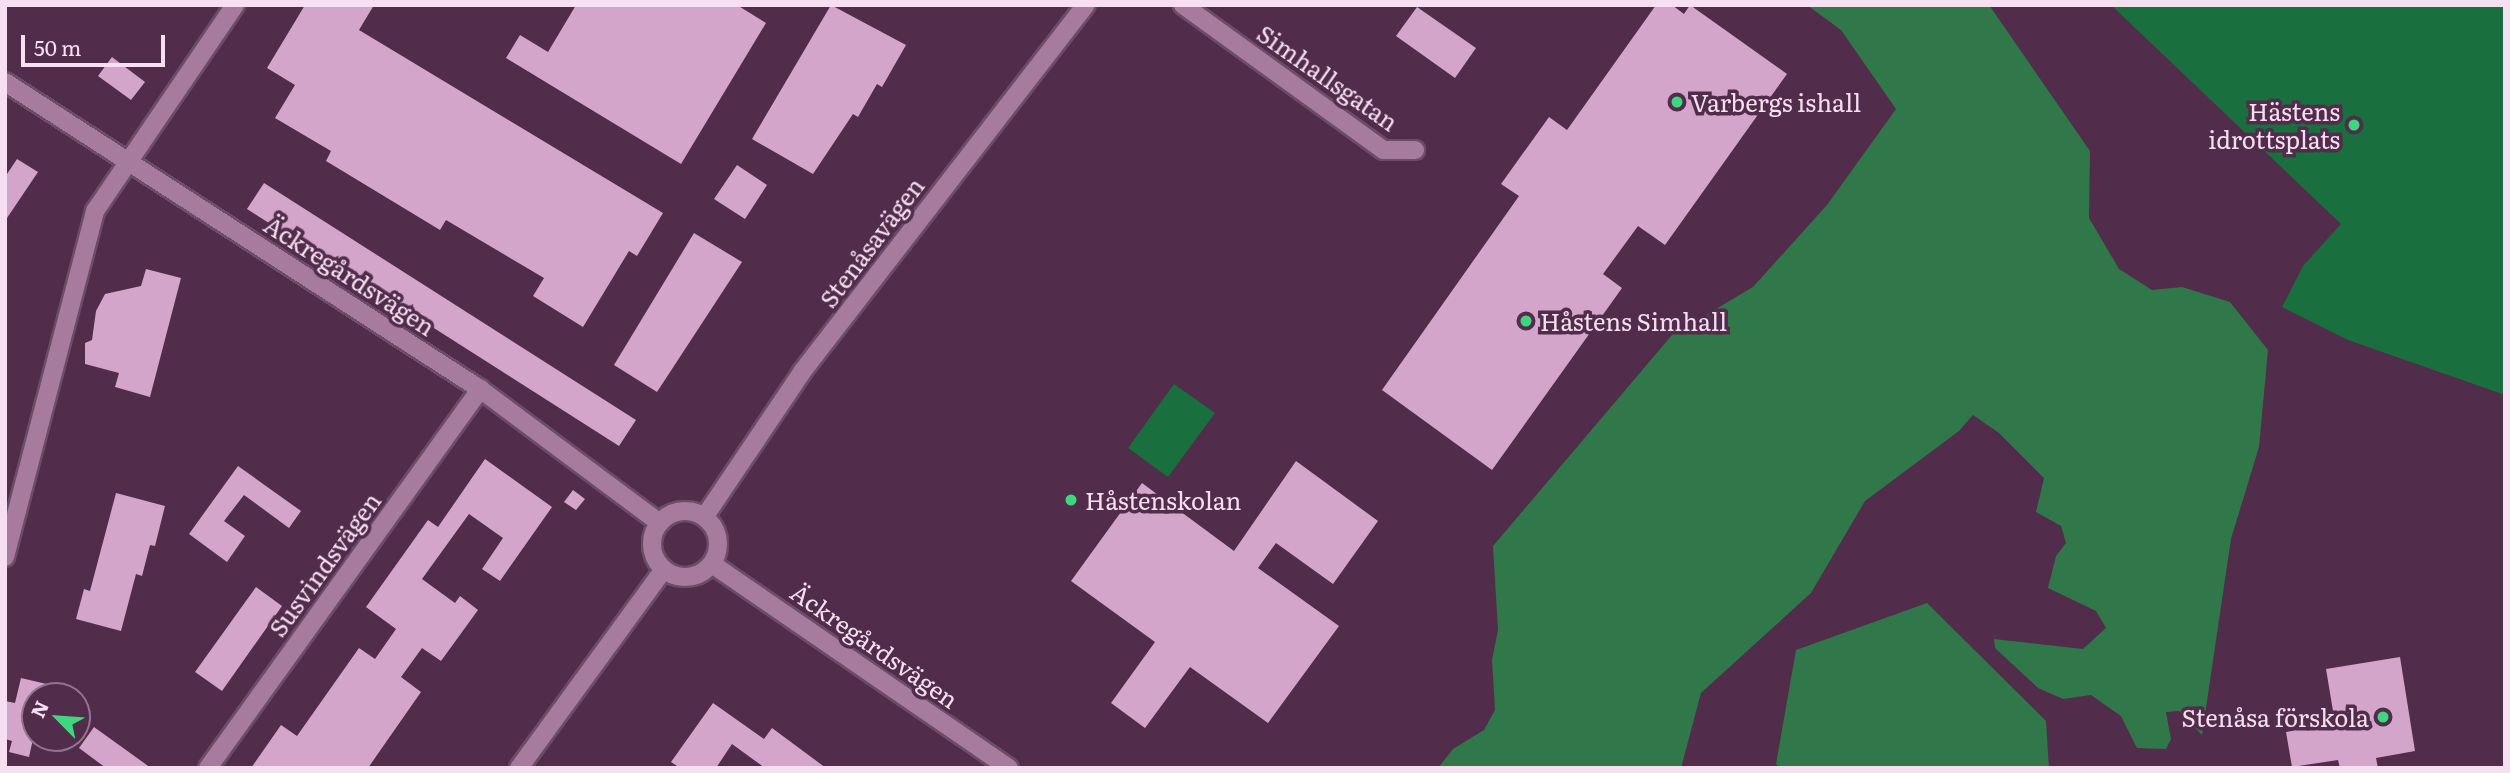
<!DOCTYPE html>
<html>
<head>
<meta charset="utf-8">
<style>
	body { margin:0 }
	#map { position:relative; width:2510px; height:773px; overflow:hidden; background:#512c4b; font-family:Literata,serif }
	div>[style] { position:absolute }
	.green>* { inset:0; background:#196f3e }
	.forest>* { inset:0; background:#30774a }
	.building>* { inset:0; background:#d3a5ca }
	.roads { filter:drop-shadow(2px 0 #6c4c67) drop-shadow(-2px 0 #6c4c67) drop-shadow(0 2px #6c4c67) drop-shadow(0 -2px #6c4c67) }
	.minor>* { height:18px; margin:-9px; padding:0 9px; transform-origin:9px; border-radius:9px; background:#a67b9e }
	.minor>.ring { margin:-9px; padding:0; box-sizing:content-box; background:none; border:18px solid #a67b9e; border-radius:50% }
	.dots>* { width:19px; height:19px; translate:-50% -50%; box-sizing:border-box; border:4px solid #512c4b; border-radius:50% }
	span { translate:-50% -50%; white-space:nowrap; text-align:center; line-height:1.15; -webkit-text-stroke:7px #512c4b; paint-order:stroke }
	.street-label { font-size:24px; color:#f7dff2 }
	.poi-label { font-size:24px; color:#f7dff2 }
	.left { translate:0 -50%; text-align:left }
	.right { translate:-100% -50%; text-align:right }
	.frame { position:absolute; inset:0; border:7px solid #f7dff2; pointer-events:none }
	.north { position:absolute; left:21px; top:682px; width:70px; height:70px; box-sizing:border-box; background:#512c4b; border:2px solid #93748e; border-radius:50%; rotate:295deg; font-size:19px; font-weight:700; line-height:28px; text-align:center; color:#f7dff2 }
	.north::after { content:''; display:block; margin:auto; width:24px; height:32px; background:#3cd77e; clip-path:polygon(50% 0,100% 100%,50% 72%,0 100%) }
	.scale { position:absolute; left:21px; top:35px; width:144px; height:32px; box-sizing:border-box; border:4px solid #f7dff2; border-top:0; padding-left:9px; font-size:21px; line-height:24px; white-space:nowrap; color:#f7dff2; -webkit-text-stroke:5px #512c4b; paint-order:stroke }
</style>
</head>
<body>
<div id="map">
	<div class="green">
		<i style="clip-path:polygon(2111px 5px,2505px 5px,2505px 395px,2348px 340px,2282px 307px,2303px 266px,2341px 224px)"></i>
		<i style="clip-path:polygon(1174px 384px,1215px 413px,1168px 477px,1128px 448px)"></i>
	</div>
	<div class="forest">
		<i style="clip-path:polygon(1807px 5px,1989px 5px,2090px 151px,2089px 218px,2119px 269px,2152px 290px,2182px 287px,2230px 302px,2268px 350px,2259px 447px,2231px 539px,2202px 735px,2179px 711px,2166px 712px,2171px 739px,2166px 749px,2137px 748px,2121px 716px,2091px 695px,2063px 699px,2038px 688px,1995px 648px,1994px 639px,2083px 649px,2106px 628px,2096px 611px,2048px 588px,2056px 556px,2066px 543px,2061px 526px,2036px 512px,2044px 478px,1999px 433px,1973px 415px,1959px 431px,1865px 501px,1811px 593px,1701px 693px,1681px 768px,1438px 768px,1453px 749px,1484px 730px,1495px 710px,1492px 660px,1498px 630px,1493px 546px,1672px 335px,1753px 287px,1827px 205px,1896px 109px,1841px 30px)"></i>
		<i style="clip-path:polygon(1927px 603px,2046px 721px,2049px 768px,1779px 768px,1776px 764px,1796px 650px)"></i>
	</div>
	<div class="building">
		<i style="clip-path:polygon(305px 5px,374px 5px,359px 30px,663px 213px,637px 256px,629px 251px,583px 327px,533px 296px,544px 278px,446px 220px,440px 230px,326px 161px,331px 151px,275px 118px,295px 85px,267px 68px)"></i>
		<i style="clip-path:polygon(576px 5px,737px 5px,766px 23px,681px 164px,506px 58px,520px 35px,548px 52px)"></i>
		<i style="clip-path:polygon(831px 5px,906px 45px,882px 87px,877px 84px,858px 117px,853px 114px,813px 174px,752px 139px)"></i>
		<i style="clip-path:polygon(1656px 5px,1672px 5px,1684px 14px,1690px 5px,1787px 74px,1665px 245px,1638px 226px,1603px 274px,1622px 288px,1492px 470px,1382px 390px,1519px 196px,1501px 184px,1549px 117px,1567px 130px)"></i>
		<i style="clip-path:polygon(1417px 7px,1476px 48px,1455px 78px,1396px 36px)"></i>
		<i style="clip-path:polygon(112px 57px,145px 82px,131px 100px,98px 76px)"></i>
		<i style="clip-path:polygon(17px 159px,38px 172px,5px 221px,5px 177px)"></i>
		<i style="clip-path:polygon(737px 165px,767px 185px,745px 219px,714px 199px)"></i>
		<i style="clip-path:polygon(264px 183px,636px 420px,619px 446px,247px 209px)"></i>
		<i style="clip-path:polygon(694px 233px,742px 262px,657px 392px,614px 365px)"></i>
		<i style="clip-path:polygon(146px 269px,181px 278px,150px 397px,115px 387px,119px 373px,85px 364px,85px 343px,92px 340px,96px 311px,105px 294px,141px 286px)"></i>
		<i style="clip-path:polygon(485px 459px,552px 507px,500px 581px,482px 569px,503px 538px,469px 514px,422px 579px,455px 603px,460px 596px,478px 610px,441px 661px,422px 648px,401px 677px,421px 692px,368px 768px,251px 768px,281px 725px,297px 736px,359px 648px,375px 659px,396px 629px,366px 607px,428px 520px,438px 527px)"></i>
		<i style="clip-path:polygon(1296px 461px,1378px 521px,1333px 584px,1276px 543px,1258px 568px,1339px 626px,1268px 723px,1190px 667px,1145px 728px,1111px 703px,1155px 642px,1071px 581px,1142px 483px,1234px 551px)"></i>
		<i style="clip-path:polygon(238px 466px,301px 511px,289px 528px,244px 495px,224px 521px,245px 536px,227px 562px,189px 534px)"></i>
		<i style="clip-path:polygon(573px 490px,585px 499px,576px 510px,564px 502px)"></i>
		<i style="clip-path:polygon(116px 493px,165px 506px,155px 546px,150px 545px,142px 576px,136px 574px,121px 631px,76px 619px,84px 589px,90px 591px)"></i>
		<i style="clip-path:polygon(256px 587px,282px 606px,222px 691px,195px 672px)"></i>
		<i style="clip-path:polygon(2400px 657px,2415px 751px,2376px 758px,2378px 768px,2340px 768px,2338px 760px,2292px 767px,2286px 732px,2335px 723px,2326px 669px)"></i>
		<i style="clip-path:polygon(21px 678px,72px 690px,71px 696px,35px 696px,35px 730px,29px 757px,9px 752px,12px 741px,5px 739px,5px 701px,15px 703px)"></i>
		<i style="clip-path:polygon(713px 703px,764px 739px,772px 728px,826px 768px,765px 768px,732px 744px,716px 768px,680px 768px,671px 762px)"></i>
		<i style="clip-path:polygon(94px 727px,151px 768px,106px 768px,79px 748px)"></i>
	</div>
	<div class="roads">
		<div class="minor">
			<i style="left:1183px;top:5px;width:247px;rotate:35.9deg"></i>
			<i style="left:1383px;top:150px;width:32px"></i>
			<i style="left:5px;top:82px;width:566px;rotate:32.88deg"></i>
			<i style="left:480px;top:389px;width:224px;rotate:36.7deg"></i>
			<i class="ring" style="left:652px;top:511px;width:48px;height:48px"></i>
			<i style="left:705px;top:516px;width:174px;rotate:-56deg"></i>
			<i style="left:802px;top:372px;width:464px;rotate:-52.3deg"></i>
			<i style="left:5px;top:557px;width:358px;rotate:-75.4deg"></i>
			<i style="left:95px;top:211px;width:249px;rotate:-55.8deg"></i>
			<i style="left:712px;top:564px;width:360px;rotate:34.5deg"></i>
			<i style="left:208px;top:768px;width:467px;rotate:-54.3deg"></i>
			<i style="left:519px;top:768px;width:246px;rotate:-53.9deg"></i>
		</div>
	</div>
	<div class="dots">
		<i style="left:1677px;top:102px;background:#3cd77e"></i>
		<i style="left:2354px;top:125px;background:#3cd77e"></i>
		<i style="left:1526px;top:321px;background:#3cd77e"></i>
		<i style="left:1071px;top:500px;background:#3cd77e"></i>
		<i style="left:2383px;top:717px;background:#3cd77e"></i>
	</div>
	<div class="street-label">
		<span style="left:1328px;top:77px;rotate:35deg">Simhallsgatan</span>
		<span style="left:871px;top:242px;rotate:-53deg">Stenåsavägen</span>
		<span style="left:350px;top:275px;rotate:33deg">Äckregårdsvägen</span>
		<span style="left:324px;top:564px;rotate:-54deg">Susvindsvägen</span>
		<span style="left:875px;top:645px;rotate:35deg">Äckregårdsvägen</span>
	</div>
	<div class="poi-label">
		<span class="left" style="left:1691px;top:102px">Varbergs ishall</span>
		<span class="right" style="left:2340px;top:125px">Hästens<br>idrottsplats</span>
		<span class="left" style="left:1540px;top:321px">Håstens Simhall</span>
		<span class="left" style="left:1085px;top:500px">Håstenskolan</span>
		<span class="right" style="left:2369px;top:717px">Stenåsa förskola</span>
	</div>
	<div class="frame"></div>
	<div class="north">N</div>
	<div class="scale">50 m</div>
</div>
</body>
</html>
